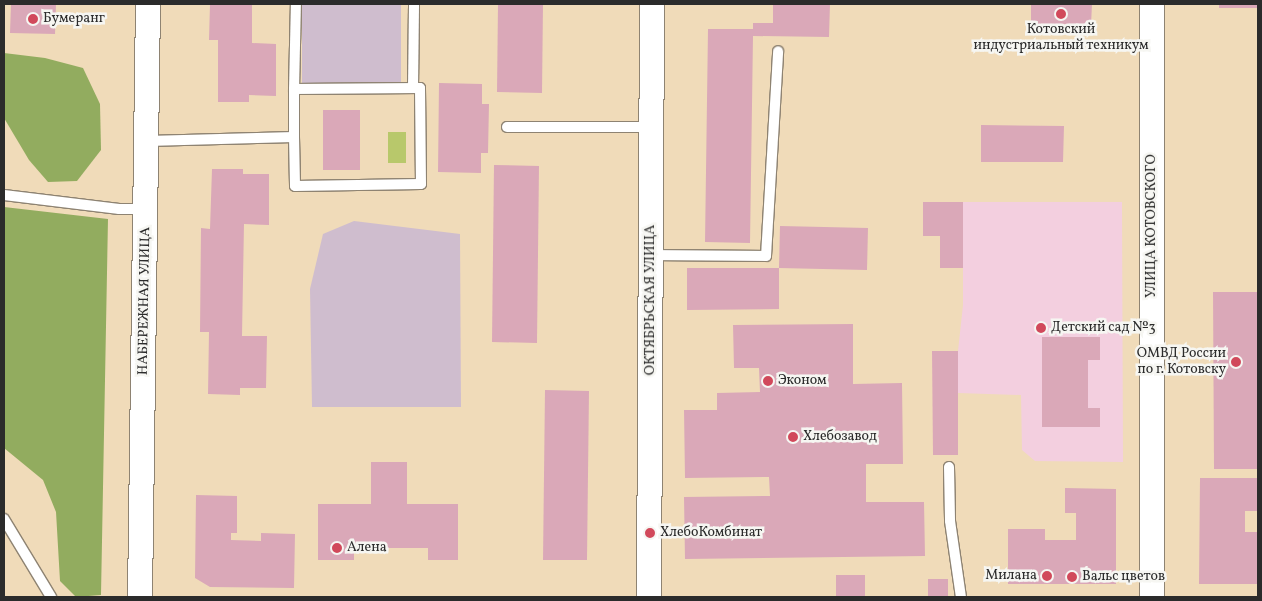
<!DOCTYPE html>
<html>
<head>
<meta charset="utf-8">
<style>
	body { margin:0 }
	#map { position:relative; width:1262px; height:601px; overflow:hidden; background:#f0dbb9; font-family:Vollkorn,serif }
	div>[style] { position:absolute }
	.built>* { inset:0; background:#f3cfdf }
	.industrial>* { inset:0; background:#cfbdce }
	.green>* { inset:0; background:#b8c86b }
	.forest>* { inset:0; background:#92ac5f }
	.building>* { inset:0; background:#daa8b8 }
	.roads { filter:drop-shadow(1px 0 #8e8372) drop-shadow(-1px 0 #8e8372) drop-shadow(0 1px #8e8372) drop-shadow(0 -1px #8e8372) }
	.service>* { height:10px; margin:-5px; padding:0 5px; transform-origin:5px; border-radius:5px; background:#fff }
	.tertiary>* { height:24px; margin:-12px; padding:0 12px; transform-origin:12px; border-radius:12px; background:#fff }
	.dots>* { width:14px; height:14px; translate:-50% -50%; box-sizing:border-box; border:2px solid #f6f6f2; border-radius:50% }
	span { translate:-50% -50%; white-space:nowrap; text-align:center; line-height:1.15; -webkit-text-stroke:5px #f6f6f2; paint-order:stroke }
	.poi-label { font-size:14px; color:#2b2b2b }
	.left { translate:0 -50%; text-align:left }
	.right { translate:-100% -50%; text-align:right }
	.street-label { font-size:14px; color:#2b2b2b }
	.frame { position:absolute; inset:0; border:5px solid #2b2b2b; pointer-events:none }
</style>
</head>
<body>
<div id="map">
	<div class="built">
		<i style="clip-path:polygon(963px 202px,1122px 202px,1123px 462px,1035px 461px,1022px 450px,1021px 395px,958px 393px,958px 351px,963px 305px)"></i>
	</div>
	<div class="industrial">
		<i style="clip-path:polygon(302px 4px,401px 4px,401px 83px,302px 83px)"></i>
		<i style="clip-path:polygon(354px 221px,460px 234px,461px 407px,312px 407px,310px 289px,323px 234px)"></i>
	</div>
	<div class="green">
		<i style="clip-path:polygon(388px 132px,406px 132px,406px 163px,388px 163px)"></i>
	</div>
	<div class="forest">
		<i style="clip-path:polygon(4px 53px,45px 58px,83px 68px,100px 104px,101px 150px,77px 181px,48px 182px,29px 160px,4px 118px)"></i>
		<i style="clip-path:polygon(4px 207px,108px 219px,101px 595px,76px 597px,60px 581px,56px 512px,43px 480px,4px 448px)"></i>
	</div>
	<div class="building">
		<i style="clip-path:polygon(11px 4px,56px 4px,55px 34px,10px 33px)"></i>
		<i style="clip-path:polygon(210px 4px,252px 4px,252px 43px,276px 44px,276px 96px,249px 95px,249px 102px,218px 102px,218px 40px,209px 40px)"></i>
		<i style="clip-path:polygon(498px 4px,543px 4px,542px 93px,497px 92px)"></i>
		<i style="clip-path:polygon(773px 4px,830px 4px,829px 37px,753px 36px,750px 243px,705px 242px,708px 29px,753px 29px,753px 23px,773px 23px)"></i>
		<i style="clip-path:polygon(1031px 4px,1092px 4px,1091px 25px,1031px 24px)"></i>
		<i style="clip-path:polygon(1219px 4px,1258px 4px,1258px 8px,1219px 8px)"></i>
		<i style="clip-path:polygon(439px 83px,482px 84px,482px 104px,489px 104px,488px 153px,481px 153px,481px 173px,438px 172px)"></i>
		<i style="clip-path:polygon(323px 110px,360px 110px,360px 170px,323px 170px)"></i>
		<i style="clip-path:polygon(981px 125px,1064px 126px,1063px 162px,981px 162px)"></i>
		<i style="clip-path:polygon(494px 165px,539px 166px,537px 343px,492px 342px)"></i>
		<i style="clip-path:polygon(212px 169px,243px 169px,243px 174px,269px 174px,269px 225px,244px 224px,242px 336px,267px 336px,266px 388px,240px 388px,240px 395px,208px 394px,209px 332px,200px 332px,201px 228px,210px 229px)"></i>
		<i style="clip-path:polygon(923px 202px,963px 202px,963px 268px,940px 268px,940px 236px,923px 236px)"></i>
		<i style="clip-path:polygon(780px 226px,868px 228px,867px 270px,779px 268px)"></i>
		<i style="clip-path:polygon(687px 268px,779px 268px,779px 309px,687px 310px)"></i>
		<i style="clip-path:polygon(1213px 292px,1258px 292px,1258px 469px,1214px 469px)"></i>
		<i style="clip-path:polygon(853px 324px,853px 384px,902px 383px,903px 464px,866px 464px,866px 502px,924px 502px,925px 556px,685px 559px,684px 497px,770px 496px,769px 477px,685px 478px,684px 410px,717px 410px,717px 393px,760px 392px,759px 368px,734px 368px,733px 325px)"></i>
		<i style="clip-path:polygon(1042px 337px,1100px 337px,1100px 360px,1088px 360px,1088px 408px,1100px 408px,1100px 427px,1042px 427px)"></i>
		<i style="clip-path:polygon(932px 351px,958px 351px,958px 455px,933px 455px)"></i>
		<i style="clip-path:polygon(545px 390px,589px 391px,587px 560px,543px 560px)"></i>
		<i style="clip-path:polygon(371px 462px,407px 462px,407px 504px,458px 504px,458px 560px,428px 560px,428px 548px,354px 548px,354px 560px,318px 560px,318px 504px,371px 504px)"></i>
		<i style="clip-path:polygon(1200px 478px,1258px 478px,1258px 511px,1245px 511px,1245px 532px,1258px 532px,1258px 584px,1199px 584px)"></i>
		<i style="clip-path:polygon(1065px 488px,1116px 489px,1116px 584px,1008px 584px,1008px 529px,1045px 529px,1045px 540px,1076px 540px,1076px 513px,1065px 513px)"></i>
		<i style="clip-path:polygon(196px 495px,237px 496px,237px 533px,231px 533px,231px 540px,261px 541px,261px 533px,295px 534px,294px 588px,210px 587px,195px 578px)"></i>
		<i style="clip-path:polygon(836px 575px,865px 575px,865px 597px,836px 597px)"></i>
		<i style="clip-path:polygon(928px 579px,948px 579px,948px 597px,928px 597px)"></i>
	</div>
	<div class="roads">
		<div class="service">
			<i style="left:413px;top:88px;width:84px;rotate:-89.3deg"></i>
			<i style="left:294px;top:89px;width:85px;rotate:-88.7deg"></i>
			<i style="left:507px;top:127px;width:144px"></i>
			<i style="left:147px;top:141px;width:147px;rotate:-1.6deg"></i>
			<i style="left:294px;top:137px;width:49px;rotate:88.8deg"></i>
			<i style="left:295px;top:186px;width:126px;rotate:-0.9deg"></i>
			<i style="left:421px;top:184px;width:96px;rotate:-90.6deg"></i>
			<i style="left:420px;top:88px;width:126px;rotate:179.5deg"></i>
			<i style="left:294px;top:89px;width:48px;rotate:90deg"></i>
			<i style="left:4px;top:195px;width:116px;rotate:6.9deg"></i>
			<i style="left:119px;top:209px;width:28px"></i>
			<i style="left:651px;top:255px;width:115px;rotate:0.5deg"></i>
			<i style="left:766px;top:256px;width:205px;rotate:-86.6deg"></i>
			<i style="left:949px;top:467px;width:54px;rotate:88.9deg"></i>
			<i style="left:950px;top:521px;width:77px;rotate:81.8deg"></i>
			<i style="left:4px;top:519px;width:91px;rotate:58.9deg"></i>
		</div>
		<div class="tertiary">
			<i style="left:140px;top:597px;width:593px;rotate:-89.23deg"></i>
			<i style="left:649px;top:597px;width:593px;rotate:-89.71deg"></i>
			<i style="left:1152px;top:597px;width:593px;rotate:-90deg"></i>
		</div>
	</div>
	<div class="dots">
		<i style="left:1061px;top:14px;background:#d1495b"></i>
		<i style="left:33px;top:19px;background:#d1495b"></i>
		<i style="left:1041px;top:328px;background:#d1495b"></i>
		<i style="left:1236px;top:362px;background:#d1495b"></i>
		<i style="left:768px;top:381px;background:#d1495b"></i>
		<i style="left:793px;top:437px;background:#d1495b"></i>
		<i style="left:650px;top:533px;background:#d1495b"></i>
		<i style="left:337px;top:548px;background:#d1495b"></i>
		<i style="left:1047px;top:576px;background:#d1495b"></i>
		<i style="left:1072px;top:577px;background:#d1495b"></i>
	</div>
	<div class="poi-label">
		<span class="left" style="left:43px;top:19px">Бумеранг</span>
		<span style="left:1061px;top:38px">Котовский<br>индустриальный техникум</span>
		<span class="left" style="left:1051px;top:328px">Детский сад №3</span>
		<span class="right" style="left:1226px;top:362px">ОМВД России<br>по г. Котовску</span>
		<span class="left" style="left:778px;top:381px">Эконом</span>
		<span class="left" style="left:803px;top:437px">Хлебозавод</span>
		<span class="left" style="left:660px;top:533px">ХлебоКомбинат</span>
		<span class="left" style="left:347px;top:548px">Алена</span>
		<span class="right" style="left:1037px;top:576px">Милана</span>
		<span class="left" style="left:1082px;top:577px">Вальс цветов</span>
	</div>
	<div class="street-label">
		<span style="left:1152px;top:226px;rotate:-90deg">УЛИЦА КОТОВСКОГО</span>
		<span style="left:651px;top:300px;rotate:-90deg">ОКТЯБРЬСКАЯ УЛИЦА</span>
		<span style="left:145px;top:301px;rotate:-89deg">НАБЕРЕЖНАЯ УЛИЦА</span>
	</div>
	<div class="frame"></div>
</div>
</body>
</html>
